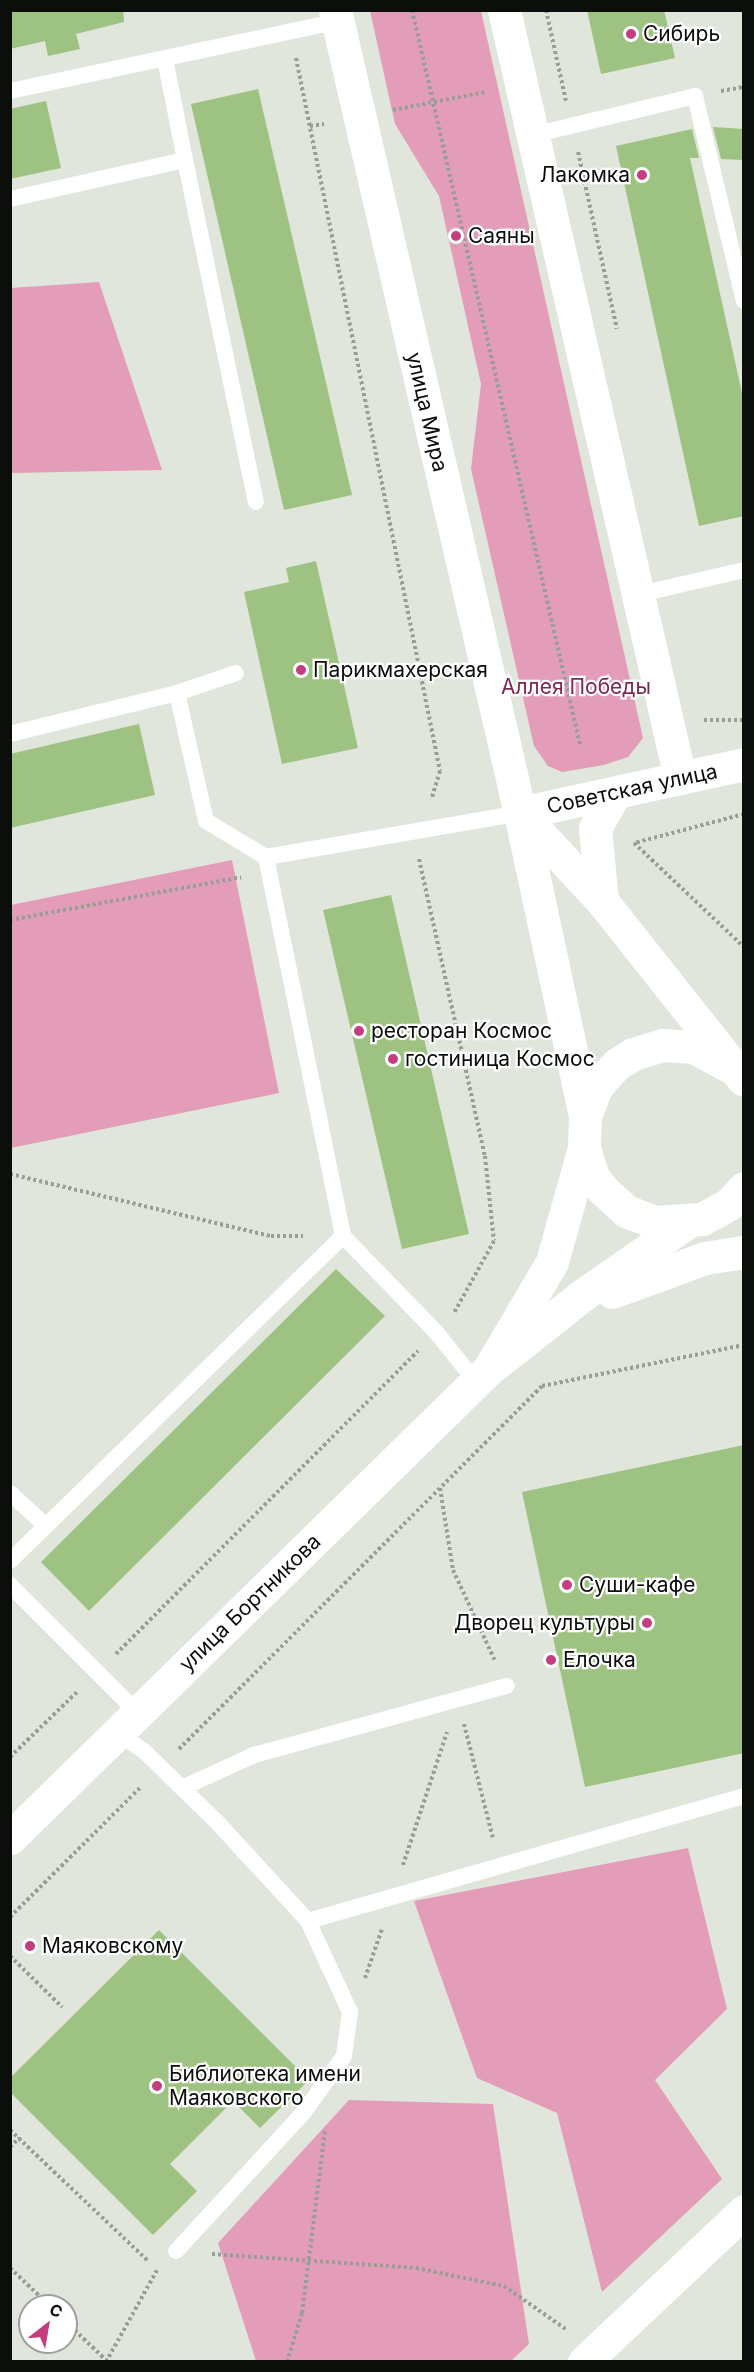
<!DOCTYPE html>
<html>
<head>
<meta charset="utf-8">
<style>
	body { margin:0 }
	#map { position:relative; width:754px; height:2372px; overflow:hidden; background:#e0e6dc; font-family:Inter,sans-serif }
	div>[style] { position:absolute }
	.green>* { inset:0; background:#e49db8 }
	.building>* { inset:0; background:#9ec281 }
	.path>* { height:4px; margin-top:-2px; transform-origin:0; background:repeating-linear-gradient(90deg,#989d95 0 3px,transparent 0 6px) }
	.service>* { height:16px; margin:-8px; padding:0 8px; transform-origin:8px; border-radius:8px; background:#fff }
	.minor>* { height:33px; margin:-16.5px; padding:0 16.5px; transform-origin:16.5px; border-radius:16.5px; background:#fff }
	.tertiary>* { height:33px; margin:-16.5px; padding:0 16.5px; transform-origin:16.5px; border-radius:16.5px; background:#fff }
	.dots>* { width:16px; height:16px; translate:-50% -50%; box-sizing:border-box; border:3px solid #fff; border-radius:50% }
	span { translate:-50% -50%; white-space:nowrap; text-align:center; line-height:1.15; -webkit-text-stroke:4.5px #fff; paint-order:stroke }
	.poi-label { font-size:21px; color:#0c0e0b }
	.left { translate:0 -50%; text-align:left }
	.right { translate:-100% -50%; text-align:right }
	.street-label { font-size:21px; color:#0c0e0b }
	.park-label { font-size:21px; color:#7f2851 }
	.frame { position:absolute; inset:0; border:12px solid #0c0e0b; pointer-events:none }
	.north { position:absolute; left:18px; top:2294px; width:60px; height:60px; box-sizing:border-box; background:#fff; border:2px solid #9e9f9d; border-radius:50%; rotate:31deg; font-size:16px; font-weight:700; line-height:24px; text-align:center; color:#0c0e0b }
	.north::after { content:''; display:block; margin:auto; width:21px; height:27px; background:#c33d7f; clip-path:polygon(50% 0,100% 100%,50% 72%,0 100%) }
</style>
</head>
<body>
<div id="map">
	<div class="green">
		<i style="clip-path:polygon(370px 11px,481px 11px,643px 738px,628px 757px,604px 765px,562px 772px,548px 766px,534px 746px,471px 469px,481px 384px,439px 196px,395px 124px)"></i>
		<i style="clip-path:polygon(99px 282px,162px 470px,11px 473px,11px 288px)"></i>
		<i style="clip-path:polygon(232px 860px,279px 1093px,11px 1148px,11px 905px)"></i>
		<i style="clip-path:polygon(688px 1848px,727px 2009px,655px 2080px,722px 2179px,602px 2292px,557px 2113px,477px 2078px,414px 1901px)"></i>
		<i style="clip-path:polygon(349px 2100px,493px 2104px,529px 2344px,511px 2361px,256px 2361px,218px 2243px)"></i>
	</div>
	<div class="building">
		<i style="clip-path:polygon(10px 10px,123px 10px,124px 22px,76px 34px,80px 49px,48px 56px,45px 41px,10px 49px)"></i>
		<i style="clip-path:polygon(587px 10px,664px 10px,675px 58px,601px 74px)"></i>
		<i style="clip-path:polygon(258px 89px,352px 495px,284px 510px,191px 104px)"></i>
		<i style="clip-path:polygon(46px 101px,61px 168px,10px 179px,10px 109px)"></i>
		<i style="clip-path:polygon(713px 127px,744px 129px,744px 160px,721px 159px)"></i>
		<i style="clip-path:polygon(692px 129px,699px 158px,690px 158px,744px 402px,744px 516px,699px 526px,616px 146px)"></i>
		<i style="clip-path:polygon(316px 561px,358px 748px,282px 764px,244px 592px,289px 582px,286px 568px)"></i>
		<i style="clip-path:polygon(139px 724px,155px 795px,10px 828px,10px 754px)"></i>
		<i style="clip-path:polygon(391px 895px,469px 1234px,402px 1249px,323px 910px)"></i>
		<i style="clip-path:polygon(336px 1269px,385px 1316px,89px 1611px,41px 1562px)"></i>
		<i style="clip-path:polygon(744px 1445px,744px 1753px,585px 1787px,522px 1492px)"></i>
		<i style="clip-path:polygon(159px 1930px,309px 2080px,260px 2128px,233px 2101px,170px 2164px,197px 2191px,153px 2235px,10px 2092px,10px 2078px)"></i>
	</div>
	<div class="path">
		<i style="left:412px;top:10px;width:754px;rotate:77.12deg"></i>
		<i style="left:546px;top:10px;width:93px;rotate:77.6deg"></i>
		<i style="left:296px;top:58px;width:727px;rotate:78.58deg"></i>
		<i style="left:440px;top:771px;width:30px;rotate:107deg"></i>
		<i style="left:721px;top:91px;width:23px;rotate:-10deg"></i>
		<i style="left:393px;top:110px;width:95px;rotate:-11deg"></i>
		<i style="left:310px;top:126px;width:14px;rotate:-8deg"></i>
		<i style="left:578px;top:152px;width:181px;rotate:77.6deg"></i>
		<i style="left:704px;top:720px;width:40px"></i>
		<i style="left:744px;top:814px;width:114px;rotate:165.2deg"></i>
		<i style="left:634px;top:843px;width:151px;rotate:43.4deg"></i>
		<i style="left:419px;top:859px;width:304px;rotate:77.5deg"></i>
		<i style="left:485px;top:1156px;width:85px;rotate:84deg"></i>
		<i style="left:494px;top:1241px;width:82px;rotate:119.1deg"></i>
		<i style="left:10px;top:920px;width:235px;rotate:-10.5deg"></i>
		<i style="left:10px;top:1174px;width:268px;rotate:13.4deg"></i>
		<i style="left:271px;top:1236px;width:32px"></i>
		<i style="left:440px;top:1488px;width:83px;rotate:81deg"></i>
		<i style="left:453px;top:1570px;width:100px;rotate:65.2deg"></i>
		<i style="left:116px;top:1654px;width:428px;rotate:-45.1deg"></i>
		<i style="left:464px;top:1724px;width:119px;rotate:75.8deg"></i>
		<i style="left:179px;top:1749px;width:513px;rotate:-45deg"></i>
		<i style="left:542px;top:1386px;width:206px;rotate:-11.5deg"></i>
		<i style="left:10px;top:1757px;width:95px;rotate:-44.1deg"></i>
		<i style="left:403px;top:1865px;width:140px;rotate:-71.7deg"></i>
		<i style="left:10px;top:1917px;width:186px;rotate:-44.8deg"></i>
		<i style="left:10px;top:1956px;width:73px;rotate:44.4deg"></i>
		<i style="left:365px;top:1978px;width:52px;rotate:-70.9deg"></i>
		<i style="left:10px;top:2130px;width:192px;rotate:43.5deg"></i>
		<i style="left:10px;top:2147px;width:13px;rotate:-45deg"></i>
		<i style="left:212px;top:2254px;width:204px;rotate:3.9deg"></i>
		<i style="left:416px;top:2268px;width:90px;rotate:11.6deg"></i>
		<i style="left:504px;top:2286px;width:77px;rotate:34.9deg"></i>
		<i style="left:10px;top:2268px;width:55px;rotate:43.5deg"></i>
		<i style="left:66px;top:2322px;width:57px;rotate:43.6deg"></i>
		<i style="left:106px;top:2362px;width:105px;rotate:-61deg"></i>
		<i style="left:287px;top:2362px;width:51px;rotate:-73deg"></i>
		<i style="left:302px;top:2313px;width:184px;rotate:-82.8deg"></i>
	</div>
	<div class="service">
		<i style="left:10px;top:91px;width:335px;rotate:-12deg"></i>
		<i style="left:533px;top:135px;width:167px;rotate:-13.5deg"></i>
		<i style="left:695px;top:96px;width:211px;rotate:76.6deg"></i>
		<i style="left:185px;top:160px;width:349px;rotate:78.3deg"></i>
		<i style="left:10px;top:199px;width:179px;rotate:-12.6deg"></i>
		<i style="left:185px;top:160px;width:103px;rotate:-101.2deg"></i>
		<i style="left:636px;top:595px;width:111px;rotate:-13deg"></i>
		<i style="left:177px;top:693px;width:131px;rotate:77.2deg"></i>
		<i style="left:206px;top:821px;width:70px;rotate:31deg"></i>
		<i style="left:266px;top:857px;width:258px;rotate:-9.8deg"></i>
		<i style="left:10px;top:734px;width:172px;rotate:-13.8deg"></i>
		<i style="left:177px;top:693px;width:62px;rotate:-18.7deg"></i>
		<i style="left:266px;top:857px;width:387px;rotate:78.5deg"></i>
		<i style="left:343px;top:1236px;width:134px;rotate:45.9deg"></i>
		<i style="left:436px;top:1332px;width:64px;rotate:51.3deg"></i>
		<i style="left:10px;top:1493px;width:49px;rotate:42.5deg"></i>
		<i style="left:10px;top:1561px;width:465px;rotate:-44.3deg"></i>
		<i style="left:10px;top:1585px;width:181px;rotate:45deg"></i>
		<i style="left:118px;top:1733px;width:33px;rotate:35deg"></i>
		<i style="left:145px;top:1752px;width:100px;rotate:44.2deg"></i>
		<i style="left:217px;top:1822px;width:134px;rotate:47.4deg"></i>
		<i style="left:308px;top:1921px;width:100px;rotate:65.2deg"></i>
		<i style="left:350px;top:2012px;width:44px;rotate:97.8deg"></i>
		<i style="left:344px;top:2056px;width:69px;rotate:125.5deg"></i>
		<i style="left:304px;top:2112px;width:189px;rotate:132.6deg"></i>
		<i style="left:182px;top:1788px;width:79px;rotate:-24.6deg"></i>
		<i style="left:254px;top:1755px;width:262px;rotate:-15.3deg"></i>
		<i style="left:308px;top:1921px;width:454px;rotate:-16deg"></i>
	</div>
	<div class="minor">
		<i style="left:504px;top:10px;width:788px;rotate:77.09deg"></i>
		<i style="left:520px;top:813px;width:229px;rotate:-12.3deg"></i>
		<i style="left:602px;top:901px;width:73px;rotate:-95.5deg"></i>
		<i style="left:595px;top:828px;width:40px;rotate:-60.3deg"></i>
		<i style="left:584px;top:2362px;width:220px;rotate:-43.3deg"></i>
	</div>
	<div class="tertiary">
		<i style="left:335px;top:10px;width:824px;rotate:77.03deg"></i>
		<i style="left:520px;top:813px;width:310px;rotate:77.9deg"></i>
		<i style="left:585px;top:1116px;width:32px;rotate:92deg"></i>
		<i style="left:584px;top:1148px;width:118px;rotate:105.7deg"></i>
		<i style="left:552px;top:1262px;width:124px;rotate:120.5deg"></i>
		<i style="left:520px;top:813px;width:120px;rotate:47deg"></i>
		<i style="left:602px;top:901px;width:228px;rotate:51.6deg"></i>
		<i style="left:585px;top:1116px;width:31px;rotate:-69deg"></i>
		<i style="left:596px;top:1087px;width:31px;rotate:-48deg"></i>
		<i style="left:617px;top:1064px;width:19px;rotate:-32deg"></i>
		<i style="left:633px;top:1054px;width:31px;rotate:-17deg"></i>
		<i style="left:663px;top:1045px;width:31px;rotate:4deg"></i>
		<i style="left:694px;top:1047px;width:38px;rotate:29deg"></i>
		<i style="left:584px;top:1148px;width:30px;rotate:73deg"></i>
		<i style="left:593px;top:1177px;width:16px;rotate:52deg"></i>
		<i style="left:603px;top:1190px;width:31px;rotate:42deg"></i>
		<i style="left:626px;top:1211px;width:31px;rotate:21deg"></i>
		<i style="left:655px;top:1222px;width:47px;rotate:-3.7deg"></i>
		<i style="left:702px;top:1219px;width:31px;rotate:-29deg"></i>
		<i style="left:729px;top:1204px;width:22px;rotate:-47deg"></i>
		<i style="left:612px;top:1292px;width:99px;rotate:-20.1deg"></i>
		<i style="left:705px;top:1258px;width:39px;rotate:-9deg"></i>
		<i style="left:10px;top:1838px;width:670px;rotate:-44.4deg"></i>
		<i style="left:489px;top:1369px;width:121px;rotate:-38.3deg"></i>
		<i style="left:584px;top:1294px;width:124px;rotate:-34.8deg"></i>
	</div>
	<div class="dots">
		<i style="left:631px;top:34px;background:#c33d7f"></i>
		<i style="left:642px;top:175px;background:#c33d7f"></i>
		<i style="left:456px;top:236px;background:#c33d7f"></i>
		<i style="left:301px;top:670px;background:#c33d7f"></i>
		<i style="left:359px;top:1031px;background:#c33d7f"></i>
		<i style="left:393px;top:1059px;background:#c33d7f"></i>
		<i style="left:567px;top:1585px;background:#c33d7f"></i>
		<i style="left:647px;top:1623px;background:#c33d7f"></i>
		<i style="left:551px;top:1660px;background:#c33d7f"></i>
		<i style="left:30px;top:1946px;background:#c33d7f"></i>
		<i style="left:157px;top:2086px;background:#c33d7f"></i>
	</div>
	<div class="poi-label">
		<span class="left" style="left:643px;top:34px">Сибирь</span>
		<span class="right" style="left:630px;top:175px">Лакомка</span>
		<span class="left" style="left:468px;top:236px">Саяны</span>
		<span class="left" style="left:313px;top:670px">Парикмахерская</span>
		<span class="left" style="left:371px;top:1031px">ресторан Космос</span>
		<span class="left" style="left:405px;top:1059px">гостиница Космос</span>
		<span class="left" style="left:579px;top:1585px">Суши-кафе</span>
		<span class="right" style="left:635px;top:1623px">Дворец культуры</span>
		<span class="left" style="left:563px;top:1660px">Елочка</span>
		<span class="left" style="left:42px;top:1946px">Маяковскому</span>
		<span class="left" style="left:169px;top:2086px">Библиотека имени<br>Маяковского</span>
	</div>
	<div class="street-label">
		<span style="left:427px;top:412px;rotate:77deg">улица Мира</span>
		<span style="left:632px;top:789px;rotate:-12deg">Советская улица</span>
		<span style="left:250px;top:1603px;rotate:-44deg">улица Бортникова</span>
	</div>
	<div class="park-label">
		<span style="left:576px;top:687px">Аллея Победы</span>
	</div>
	<div class="frame"></div>
	<div class="north">С</div>
</div>
</body>
</html>
